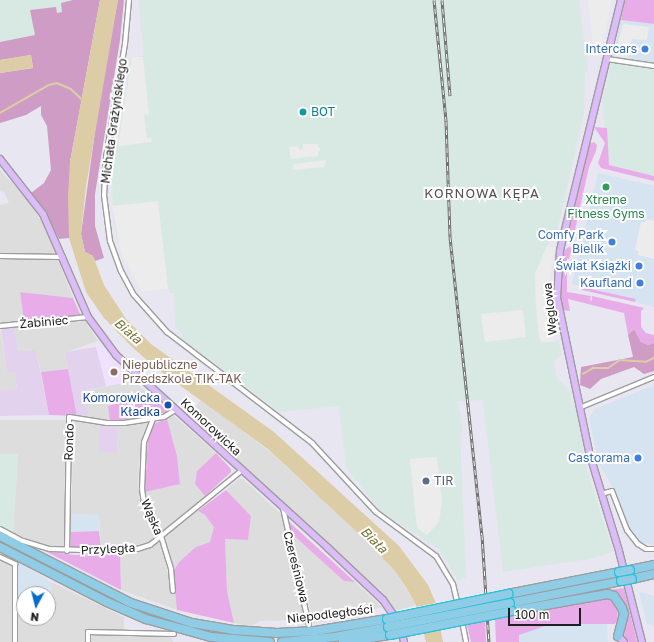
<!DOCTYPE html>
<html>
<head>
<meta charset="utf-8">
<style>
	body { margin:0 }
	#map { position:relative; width:654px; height:642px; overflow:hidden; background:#e8e6f0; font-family:"Golos Text",sans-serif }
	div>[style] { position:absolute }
	.residential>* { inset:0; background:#ddddde }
	.commercial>* { inset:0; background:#d6e3f0 }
	.industrial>* { inset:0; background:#d8e9e3 }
	.education>* { inset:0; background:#efe1ff }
	.farmland>* { inset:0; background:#e2d2ee }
	.grass>* { inset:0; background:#e8ade9 }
	.forest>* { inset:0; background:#cf9cc5 }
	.parking>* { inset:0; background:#ececec }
	.water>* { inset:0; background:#ddcda7 }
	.pier>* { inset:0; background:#fff }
	.stream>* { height:1.5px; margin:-0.75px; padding:0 0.75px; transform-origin:0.75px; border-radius:0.75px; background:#ddcda7 }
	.roads { filter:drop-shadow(1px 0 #9d9d9d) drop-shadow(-1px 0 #9d9d9d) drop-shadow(0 1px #9d9d9d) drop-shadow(0 -1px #9d9d9d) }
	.street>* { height:4px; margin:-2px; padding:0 2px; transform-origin:2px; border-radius:2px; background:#fff }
	.secondary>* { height:6px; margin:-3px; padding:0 3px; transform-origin:3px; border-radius:3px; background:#dcbcf9 }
	.highway>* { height:8px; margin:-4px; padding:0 4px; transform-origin:4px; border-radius:4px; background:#8fcde6 }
	.rail>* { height:3px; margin-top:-1.5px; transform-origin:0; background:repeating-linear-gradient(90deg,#fff 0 4.5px,#6e6e6e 0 9px); box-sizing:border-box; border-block:1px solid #6e6e6e }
	.bridges { filter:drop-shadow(1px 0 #29c1d9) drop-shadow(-1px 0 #29c1d9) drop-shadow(0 1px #29c1d9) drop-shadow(0 -1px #29c1d9) }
	.highway-bridge>* { height:8px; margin:-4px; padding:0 4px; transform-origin:4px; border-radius:4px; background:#8fcde6 }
	.dots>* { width:11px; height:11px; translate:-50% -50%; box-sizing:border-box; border:2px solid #fff; border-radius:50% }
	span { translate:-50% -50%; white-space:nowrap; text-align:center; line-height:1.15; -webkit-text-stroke:4px #fff; paint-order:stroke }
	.shop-label { font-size:12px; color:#366cbe }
	.right { translate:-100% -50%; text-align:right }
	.culture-label { font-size:12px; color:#0d838f }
	.left { translate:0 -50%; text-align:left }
	.street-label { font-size:12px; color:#202020 }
	.leisure-label { font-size:12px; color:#27864d }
	.education-label { font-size:12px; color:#785e54 }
	.transit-label { font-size:12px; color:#164399 }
	.service-label { font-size:12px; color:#4e5e75 }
	.neighbourhood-label { font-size:13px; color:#535353; letter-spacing:1px }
	.water-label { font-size:13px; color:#787638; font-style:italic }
	.north { position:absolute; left:16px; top:586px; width:40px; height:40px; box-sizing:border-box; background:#fff; border:1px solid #a6a6a6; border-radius:50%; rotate:187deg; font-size:11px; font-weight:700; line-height:16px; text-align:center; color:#202020 }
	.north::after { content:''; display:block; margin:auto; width:14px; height:18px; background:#036ccc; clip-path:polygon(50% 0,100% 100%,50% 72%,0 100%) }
	.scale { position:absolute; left:508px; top:608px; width:73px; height:18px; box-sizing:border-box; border:2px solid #202020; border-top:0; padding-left:5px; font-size:12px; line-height:14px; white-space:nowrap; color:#202020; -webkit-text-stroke:3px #fff; paint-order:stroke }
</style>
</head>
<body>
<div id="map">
	<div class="residential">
		<i style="clip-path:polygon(0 170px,26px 198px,47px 230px,56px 256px,0 254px,0 205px,9px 203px,4px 192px,0 191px)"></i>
		<i style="clip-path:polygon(0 258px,58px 260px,73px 298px,20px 292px,24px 321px,0 323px)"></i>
		<i style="clip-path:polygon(85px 321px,98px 341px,66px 352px,68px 369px,41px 372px,36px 350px,18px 351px,14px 327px)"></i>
		<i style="clip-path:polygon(0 329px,7px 371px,15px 371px,17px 390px,0 390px)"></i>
		<i style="clip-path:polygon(134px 381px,148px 394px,108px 406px,110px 422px,88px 418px,84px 391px)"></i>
		<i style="clip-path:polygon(201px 400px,269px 451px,364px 539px,395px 571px,416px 605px,396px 611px,367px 580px,189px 415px)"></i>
		<i style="clip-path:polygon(174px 416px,216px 453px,197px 471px,195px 484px,205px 496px,161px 533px,146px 503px,145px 492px,180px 483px,177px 456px,167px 419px)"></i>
		<i style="clip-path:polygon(0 420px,68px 420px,65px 548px,44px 546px,13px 533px,18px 454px,0 454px)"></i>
		<i style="clip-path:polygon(74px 420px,99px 424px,99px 452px,117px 452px,118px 426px,147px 422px,141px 440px,138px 480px,140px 503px,157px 536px,149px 542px,119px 549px,101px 548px,99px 515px,71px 514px)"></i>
		<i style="clip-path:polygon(239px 479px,243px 479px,282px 515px,306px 616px,301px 620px,260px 621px,251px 626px,234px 623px,227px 591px,225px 539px,248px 540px,251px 516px,226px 490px)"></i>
		<i style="clip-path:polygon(198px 511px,205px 515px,214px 527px,210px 543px,196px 548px,180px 561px,173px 571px,162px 537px)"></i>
		<i style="clip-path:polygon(290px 532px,355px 582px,382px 607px,345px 618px,314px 623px)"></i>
		<i style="clip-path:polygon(160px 540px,171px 588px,176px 588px,177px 610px,121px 590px,120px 553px,149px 549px)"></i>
		<i style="clip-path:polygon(0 560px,12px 566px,12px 642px,0 642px)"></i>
		<i style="clip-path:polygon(51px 582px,124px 617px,124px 631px,86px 629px,85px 642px,17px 642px,18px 603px,24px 604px,24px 618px,48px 618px,48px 605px,52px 605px)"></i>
		<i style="clip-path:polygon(92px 635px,171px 637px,173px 642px,91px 642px)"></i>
	</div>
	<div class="commercial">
		<i style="clip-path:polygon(621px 20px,654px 24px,654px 64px,612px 57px)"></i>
		<i style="clip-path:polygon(598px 173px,654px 186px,654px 307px,635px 302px,636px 299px,572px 284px)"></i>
		<i style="clip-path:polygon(654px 385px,654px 545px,641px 542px,631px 530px,610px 482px,599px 464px,589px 418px,595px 409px)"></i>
		<i style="clip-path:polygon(71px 514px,99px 515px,99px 531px,71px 532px)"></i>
		<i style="clip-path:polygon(18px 562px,51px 582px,52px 605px,48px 605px,48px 594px,24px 594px,24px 604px,18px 603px)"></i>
		<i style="clip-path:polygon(639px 592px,654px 596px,654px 626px,647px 624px)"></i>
		<i style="clip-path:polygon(551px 624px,607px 624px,608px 642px,519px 642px,519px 635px)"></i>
	</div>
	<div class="industrial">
		<i style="clip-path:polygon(0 0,80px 0,0 100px)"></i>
		<i style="clip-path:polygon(evenodd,138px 0,579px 0,588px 70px,585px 73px,584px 112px,557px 232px,550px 239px,535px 274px,536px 304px,539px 337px,542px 342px,559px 341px,561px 355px,554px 361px,556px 377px,570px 391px,572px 405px,575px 405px,587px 470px,613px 552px,589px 559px,503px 572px,483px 400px,458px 401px,463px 431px,460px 432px,466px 577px,457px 580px,439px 549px,380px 511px,346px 467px,339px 406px,279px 412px,181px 338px,182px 333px,175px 327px,174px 293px,170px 293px,169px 289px,142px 292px,121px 253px,113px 220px,112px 177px,131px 57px,144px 56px,138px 0,437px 457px,417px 528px,410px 460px,437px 457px)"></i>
		<i style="clip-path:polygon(611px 63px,654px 69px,654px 176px,609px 165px,602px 102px)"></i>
		<i style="clip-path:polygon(0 454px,18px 454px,13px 533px,0 525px)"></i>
	</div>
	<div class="education">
		<i style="clip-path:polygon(101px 345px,118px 364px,134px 381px,106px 386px,96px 347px)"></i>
	</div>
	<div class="farmland">
		<i style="clip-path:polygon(14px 327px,18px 351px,36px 350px,49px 415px,0 416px,0 390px,17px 389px,15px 372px,7px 372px,1px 329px)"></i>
		<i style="clip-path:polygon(96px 347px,106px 386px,84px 391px,88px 418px,77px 416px,65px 352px)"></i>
		<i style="clip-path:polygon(99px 424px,118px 426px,117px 453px,99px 452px)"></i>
	</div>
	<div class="grass">
		<i style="clip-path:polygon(625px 0,654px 0,654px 24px,621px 20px)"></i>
		<i style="clip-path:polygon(594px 127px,607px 128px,609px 165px,654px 176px,654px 181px,601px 168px,598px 163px,605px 143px)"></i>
		<i style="clip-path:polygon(594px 142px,597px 145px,596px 151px,589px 167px,573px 239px,571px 240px,567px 233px,589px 144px)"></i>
		<i style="clip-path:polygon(569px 247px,572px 248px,567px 267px,567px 292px,591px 296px,590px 300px,592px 301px,592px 296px,644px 308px,641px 311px,641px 327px,646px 333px,654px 335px,654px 343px,648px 345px,641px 342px,634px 329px,628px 335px,624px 313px,568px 299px,570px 311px,562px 310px,560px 290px,563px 251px)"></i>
		<i style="clip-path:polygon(582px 287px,636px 299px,635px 302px,582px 290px)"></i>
		<i style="clip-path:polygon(20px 292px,73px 298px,81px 316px,24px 321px)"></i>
		<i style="clip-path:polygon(68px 369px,77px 416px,49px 415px,41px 372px)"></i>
		<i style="clip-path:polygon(148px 394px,169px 412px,110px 422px,108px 406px)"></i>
		<i style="clip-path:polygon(167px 419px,177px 456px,180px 484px,145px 492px,148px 434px,153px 424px)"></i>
		<i style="clip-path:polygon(216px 453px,231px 469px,231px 472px,205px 496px,195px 484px,197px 471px)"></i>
		<i style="clip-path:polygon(226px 490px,251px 516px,248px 540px,225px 539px,227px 591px,234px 623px,177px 610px,173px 571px,180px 561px,196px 547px,210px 542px,214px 527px,205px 515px,198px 511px)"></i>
		<i style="clip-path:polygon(286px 519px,355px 582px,344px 581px,290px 532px)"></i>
		<i style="clip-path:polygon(99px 531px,101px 548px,70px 549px,71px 532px)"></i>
		<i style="clip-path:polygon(45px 551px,75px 555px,120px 553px,121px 590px)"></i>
		<i style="clip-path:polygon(624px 588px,637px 642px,629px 642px,624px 637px,626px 614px,607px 590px)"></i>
		<i style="clip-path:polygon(599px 598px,609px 599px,617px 607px,618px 619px,615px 624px,551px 624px,519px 635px,519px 642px,496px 642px,495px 619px)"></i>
		<i style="clip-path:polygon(485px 621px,486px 642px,471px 642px,467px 625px)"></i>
	</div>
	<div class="forest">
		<i style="clip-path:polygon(73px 0,100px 0,70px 162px,69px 238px,59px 239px,46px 213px,31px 193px,44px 183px,51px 170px,47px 126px,41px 115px,41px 106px,26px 115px,0 123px,0 73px,33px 68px,31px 55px,0 60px,0 42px,35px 35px,30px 10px,56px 7px,57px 13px,62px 12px,61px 3px)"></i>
		<i style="clip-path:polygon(118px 0,124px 0,120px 40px,95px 194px,95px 226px,104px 258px,95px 261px,93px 256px,85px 252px,81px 234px,103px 73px)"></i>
		<i style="clip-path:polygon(634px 329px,641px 342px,648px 345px,654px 343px,654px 371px,644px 374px,634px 367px,601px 379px,590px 389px,580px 385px,581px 367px,633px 357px,628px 335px)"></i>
	</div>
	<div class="parking">
		<i style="clip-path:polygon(588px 0,612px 0,603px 42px,593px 46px)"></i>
		<i style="clip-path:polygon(623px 24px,649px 27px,647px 40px,632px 39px,627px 58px,615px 56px)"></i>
		<i style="clip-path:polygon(132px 57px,143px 57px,149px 114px,144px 115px,147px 138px,151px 138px,152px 142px,118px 146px)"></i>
		<i style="clip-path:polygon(303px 144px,317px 144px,321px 151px,318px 151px,318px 156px,291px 159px,289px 147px,298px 146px,299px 150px,303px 149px)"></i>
		<i style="clip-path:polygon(326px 160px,325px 167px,292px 170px,294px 164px)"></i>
		<i style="clip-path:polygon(158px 201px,168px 289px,142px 292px,121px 253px,112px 206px)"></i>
		<i style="clip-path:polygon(646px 219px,654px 221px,654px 259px,638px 255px,638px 251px,635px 250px,641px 222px,645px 223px)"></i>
		<i style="clip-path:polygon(547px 246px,555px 247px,547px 297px,554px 342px,542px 342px,539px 337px,536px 304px,535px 274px)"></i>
		<i style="clip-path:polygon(523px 310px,526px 337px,485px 342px,481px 314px)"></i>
		<i style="clip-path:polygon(437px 457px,442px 502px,439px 522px,427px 535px,417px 528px,410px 459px)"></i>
	</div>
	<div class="water">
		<i style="clip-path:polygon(100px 0,118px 0,86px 186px,81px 234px,85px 252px,93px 256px,104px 285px,126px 319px,151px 344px,274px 432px,399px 546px,428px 585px,435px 601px,443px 642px,426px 642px,416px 605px,407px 589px,395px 571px,364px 539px,269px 450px,156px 368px,132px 347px,104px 318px,86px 292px,69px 238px,68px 196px,70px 162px)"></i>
		<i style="clip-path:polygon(31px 55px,33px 68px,0 73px,0 60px)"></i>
	</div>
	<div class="pier">
		<i style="clip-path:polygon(507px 589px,509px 598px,388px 622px,386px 613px)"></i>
	</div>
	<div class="stream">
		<i style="left:0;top:113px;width:56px;rotate:-29.7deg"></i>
		<i style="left:49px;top:85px;width:8px;rotate:-14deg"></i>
		<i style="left:57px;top:83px;width:15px;rotate:23deg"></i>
		<i style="left:71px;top:89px;width:18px;rotate:43deg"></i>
		<i style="left:583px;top:374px;width:12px;rotate:-31deg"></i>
		<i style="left:593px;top:368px;width:15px"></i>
		<i style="left:608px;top:368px;width:14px;rotate:-34deg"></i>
		<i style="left:620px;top:360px;width:26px;rotate:4deg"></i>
		<i style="left:646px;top:362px;width:9px;rotate:-27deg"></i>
	</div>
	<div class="roads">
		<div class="street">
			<i style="left:129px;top:0;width:44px;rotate:95.2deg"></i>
			<i style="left:125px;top:44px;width:116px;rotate:99.5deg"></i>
			<i style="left:106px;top:158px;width:37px;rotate:93deg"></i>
			<i style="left:104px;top:195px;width:46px;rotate:82.6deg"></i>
			<i style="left:110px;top:241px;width:32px;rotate:70deg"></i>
			<i style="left:121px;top:271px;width:27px;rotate:62deg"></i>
			<i style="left:134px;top:295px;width:50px;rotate:48.3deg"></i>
			<i style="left:167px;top:332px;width:183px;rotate:37.4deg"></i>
			<i style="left:312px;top:443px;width:94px;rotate:47.2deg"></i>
			<i style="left:376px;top:512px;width:74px;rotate:36.3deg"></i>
			<i style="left:436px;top:556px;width:33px;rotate:59deg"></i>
			<i style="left:453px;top:584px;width:31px;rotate:77deg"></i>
			<i style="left:607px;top:59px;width:48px;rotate:8.5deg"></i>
			<i style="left:0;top:256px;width:63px;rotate:0.9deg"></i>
			<i style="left:0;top:326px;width:88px;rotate:-5.8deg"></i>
			<i style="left:579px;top:408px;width:81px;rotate:-22.5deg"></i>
			<i style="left:153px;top:419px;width:25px;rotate:111deg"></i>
			<i style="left:144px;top:442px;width:47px;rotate:92.4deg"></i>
			<i style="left:142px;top:489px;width:14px;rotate:82deg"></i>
			<i style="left:144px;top:503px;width:37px;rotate:63deg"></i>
			<i style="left:161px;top:536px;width:34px;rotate:73deg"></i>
			<i style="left:171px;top:569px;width:22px;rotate:85deg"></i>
			<i style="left:601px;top:494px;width:11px;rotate:-15deg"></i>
			<i style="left:612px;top:491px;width:42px;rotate:69deg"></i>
			<i style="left:627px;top:530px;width:18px;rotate:52deg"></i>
			<i style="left:638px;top:544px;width:9px;rotate:32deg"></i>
			<i style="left:646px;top:549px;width:8px"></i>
			<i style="left:283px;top:508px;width:120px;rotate:77.5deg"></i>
			<i style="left:0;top:529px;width:26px;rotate:28deg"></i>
			<i style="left:23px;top:541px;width:28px;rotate:17deg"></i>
			<i style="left:50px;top:549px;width:69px;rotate:1.7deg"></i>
			<i style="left:119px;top:551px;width:18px;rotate:-6deg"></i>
			<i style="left:137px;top:549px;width:14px;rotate:-17deg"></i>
			<i style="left:150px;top:545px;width:117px;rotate:-39.1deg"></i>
			<i style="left:67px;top:551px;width:134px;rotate:-89.1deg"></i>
			<i style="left:69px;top:417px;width:37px;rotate:9deg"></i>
			<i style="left:106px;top:423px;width:18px"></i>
			<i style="left:124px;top:423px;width:40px;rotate:-8.5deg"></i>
			<i style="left:164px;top:417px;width:15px;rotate:-32deg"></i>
			<i style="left:0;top:557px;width:17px;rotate:25deg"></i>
			<i style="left:15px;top:564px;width:78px;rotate:90deg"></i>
			<i style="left:462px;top:621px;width:21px;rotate:79deg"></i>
			<i style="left:88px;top:642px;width:10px;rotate:-90deg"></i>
			<i style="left:88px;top:632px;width:86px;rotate:1.3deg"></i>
		</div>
		<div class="secondary">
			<i style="left:621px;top:0;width:258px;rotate:103.7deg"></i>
			<i style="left:560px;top:251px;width:46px;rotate:93.7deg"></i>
			<i style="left:557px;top:297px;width:158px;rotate:78.3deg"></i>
			<i style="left:589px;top:452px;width:103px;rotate:73.1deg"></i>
			<i style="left:619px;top:551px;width:94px;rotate:75.8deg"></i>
			<i style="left:0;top:159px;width:70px;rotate:52deg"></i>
			<i style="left:43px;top:214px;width:112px;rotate:66.4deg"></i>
			<i style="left:88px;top:317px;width:47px;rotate:53.6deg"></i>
			<i style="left:116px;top:355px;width:287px;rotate:42.3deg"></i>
			<i style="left:328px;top:548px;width:76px;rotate:43.4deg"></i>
			<i style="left:383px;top:600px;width:24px;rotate:55deg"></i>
			<i style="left:401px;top:630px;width:12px;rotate:76deg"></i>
			<i style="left:618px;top:636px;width:8px;rotate:45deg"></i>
		</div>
		<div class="highway">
			<i style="left:0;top:536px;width:147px;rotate:27.1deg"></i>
			<i style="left:131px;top:603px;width:64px;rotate:18.2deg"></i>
			<i style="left:192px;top:623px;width:43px;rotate:9.5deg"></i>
			<i style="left:234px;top:630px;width:43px;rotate:4deg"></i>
			<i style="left:277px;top:633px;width:38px;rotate:-3deg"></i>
			<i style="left:315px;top:631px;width:73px;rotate:-9.5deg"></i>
			<i style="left:0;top:547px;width:120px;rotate:27.2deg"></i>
			<i style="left:107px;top:602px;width:43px;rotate:23.6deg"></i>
			<i style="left:146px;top:619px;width:67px;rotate:15.5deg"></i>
			<i style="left:211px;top:637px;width:59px;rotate:4.8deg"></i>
			<i style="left:630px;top:570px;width:25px;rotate:-12deg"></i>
			<i style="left:632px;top:579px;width:23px;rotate:-13deg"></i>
			<i style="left:508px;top:594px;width:113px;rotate:-11.2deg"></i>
			<i style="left:510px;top:603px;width:113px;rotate:-11.2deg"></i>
			<i style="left:512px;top:611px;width:97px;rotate:-10.1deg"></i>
			<i style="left:607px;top:594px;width:7px;rotate:16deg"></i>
			<i style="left:614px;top:596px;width:14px;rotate:56deg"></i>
			<i style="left:622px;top:608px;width:6px;rotate:72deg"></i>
			<i style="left:624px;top:614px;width:23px;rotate:105deg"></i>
			<i style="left:282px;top:642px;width:53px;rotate:-5.4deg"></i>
			<i style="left:335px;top:637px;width:54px;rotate:-10.7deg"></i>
			<i style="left:343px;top:642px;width:48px;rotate:-8.5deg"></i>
		</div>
	</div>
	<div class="rail">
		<i style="left:434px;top:0;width:122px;rotate:84.3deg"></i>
		<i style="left:446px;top:121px;width:116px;rotate:88deg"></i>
		<i style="left:450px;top:237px;width:300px;rotate:83.9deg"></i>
		<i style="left:482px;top:535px;width:107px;rotate:86.3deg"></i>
		<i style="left:442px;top:0;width:96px;rotate:85.2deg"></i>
	</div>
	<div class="bridges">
		<div class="highway-bridge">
			<i style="left:619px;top:572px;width:11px;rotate:-10deg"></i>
			<i style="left:621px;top:581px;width:11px;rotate:-10deg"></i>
			<i style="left:387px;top:619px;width:124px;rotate:-11.7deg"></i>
			<i style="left:388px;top:627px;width:124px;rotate:-11.1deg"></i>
			<i style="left:390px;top:635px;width:124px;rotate:-11.1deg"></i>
		</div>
	</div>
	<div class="dots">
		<i style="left:645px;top:49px;background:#3f7fe0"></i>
		<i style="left:303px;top:112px;background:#0f9aa8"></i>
		<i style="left:606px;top:187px;background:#2e9e5b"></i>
		<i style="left:612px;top:242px;background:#3f7fe0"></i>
		<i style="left:639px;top:266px;background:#3f7fe0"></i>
		<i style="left:640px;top:283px;background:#3f7fe0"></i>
		<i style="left:114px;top:372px;background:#8d6e63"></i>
		<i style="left:168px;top:405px;background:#1a4fb4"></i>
		<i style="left:638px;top:458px;background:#3f7fe0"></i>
		<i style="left:426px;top:481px;background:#5c6f8a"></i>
	</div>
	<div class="shop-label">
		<span class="right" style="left:637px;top:49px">Intercars</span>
		<span class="right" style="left:604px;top:242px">Comfy Park<br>Bielik</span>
		<span class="right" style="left:631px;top:266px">Świat Książki</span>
		<span class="right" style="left:632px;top:283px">Kaufland</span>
		<span class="right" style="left:630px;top:458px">Castorama</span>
	</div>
	<div class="culture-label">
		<span class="left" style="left:311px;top:112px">BOT</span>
	</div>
	<div class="street-label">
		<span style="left:114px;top:121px;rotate:-82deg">Michała Grażyńskiego</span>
		<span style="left:550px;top:309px;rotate:-96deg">Węglowa</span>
		<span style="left:44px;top:322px;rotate:-5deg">Żabiniec</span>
		<span style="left:211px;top:427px;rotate:43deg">Komorowicka</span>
		<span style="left:69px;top:442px;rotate:-88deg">Rondo</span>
		<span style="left:152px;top:517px;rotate:67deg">Wąska</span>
		<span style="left:108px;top:549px;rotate:-3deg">Przyległa</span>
		<span style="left:296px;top:567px;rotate:76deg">Czereśniowa</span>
		<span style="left:330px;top:614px;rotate:-7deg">Niepodległości</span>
	</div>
	<div class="leisure-label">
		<span style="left:606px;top:207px">Xtreme<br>Fitness Gyms</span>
	</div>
	<div class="education-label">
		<span class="left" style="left:122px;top:372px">Niepubliczne<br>Przedszkole TIK-TAK</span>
	</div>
	<div class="transit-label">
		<span class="right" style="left:160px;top:405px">Komorowicka<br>Kładka</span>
	</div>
	<div class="service-label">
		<span class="left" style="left:434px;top:481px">TIR</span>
	</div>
	<div class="neighbourhood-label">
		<span style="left:482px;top:193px">KORNOWA KĘPA</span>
	</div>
	<div class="water-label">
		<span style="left:128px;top:331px;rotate:41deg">Biała</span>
		<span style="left:374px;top:540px;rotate:45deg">Biała</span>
	</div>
	<div class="north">N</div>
	<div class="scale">100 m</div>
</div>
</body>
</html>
